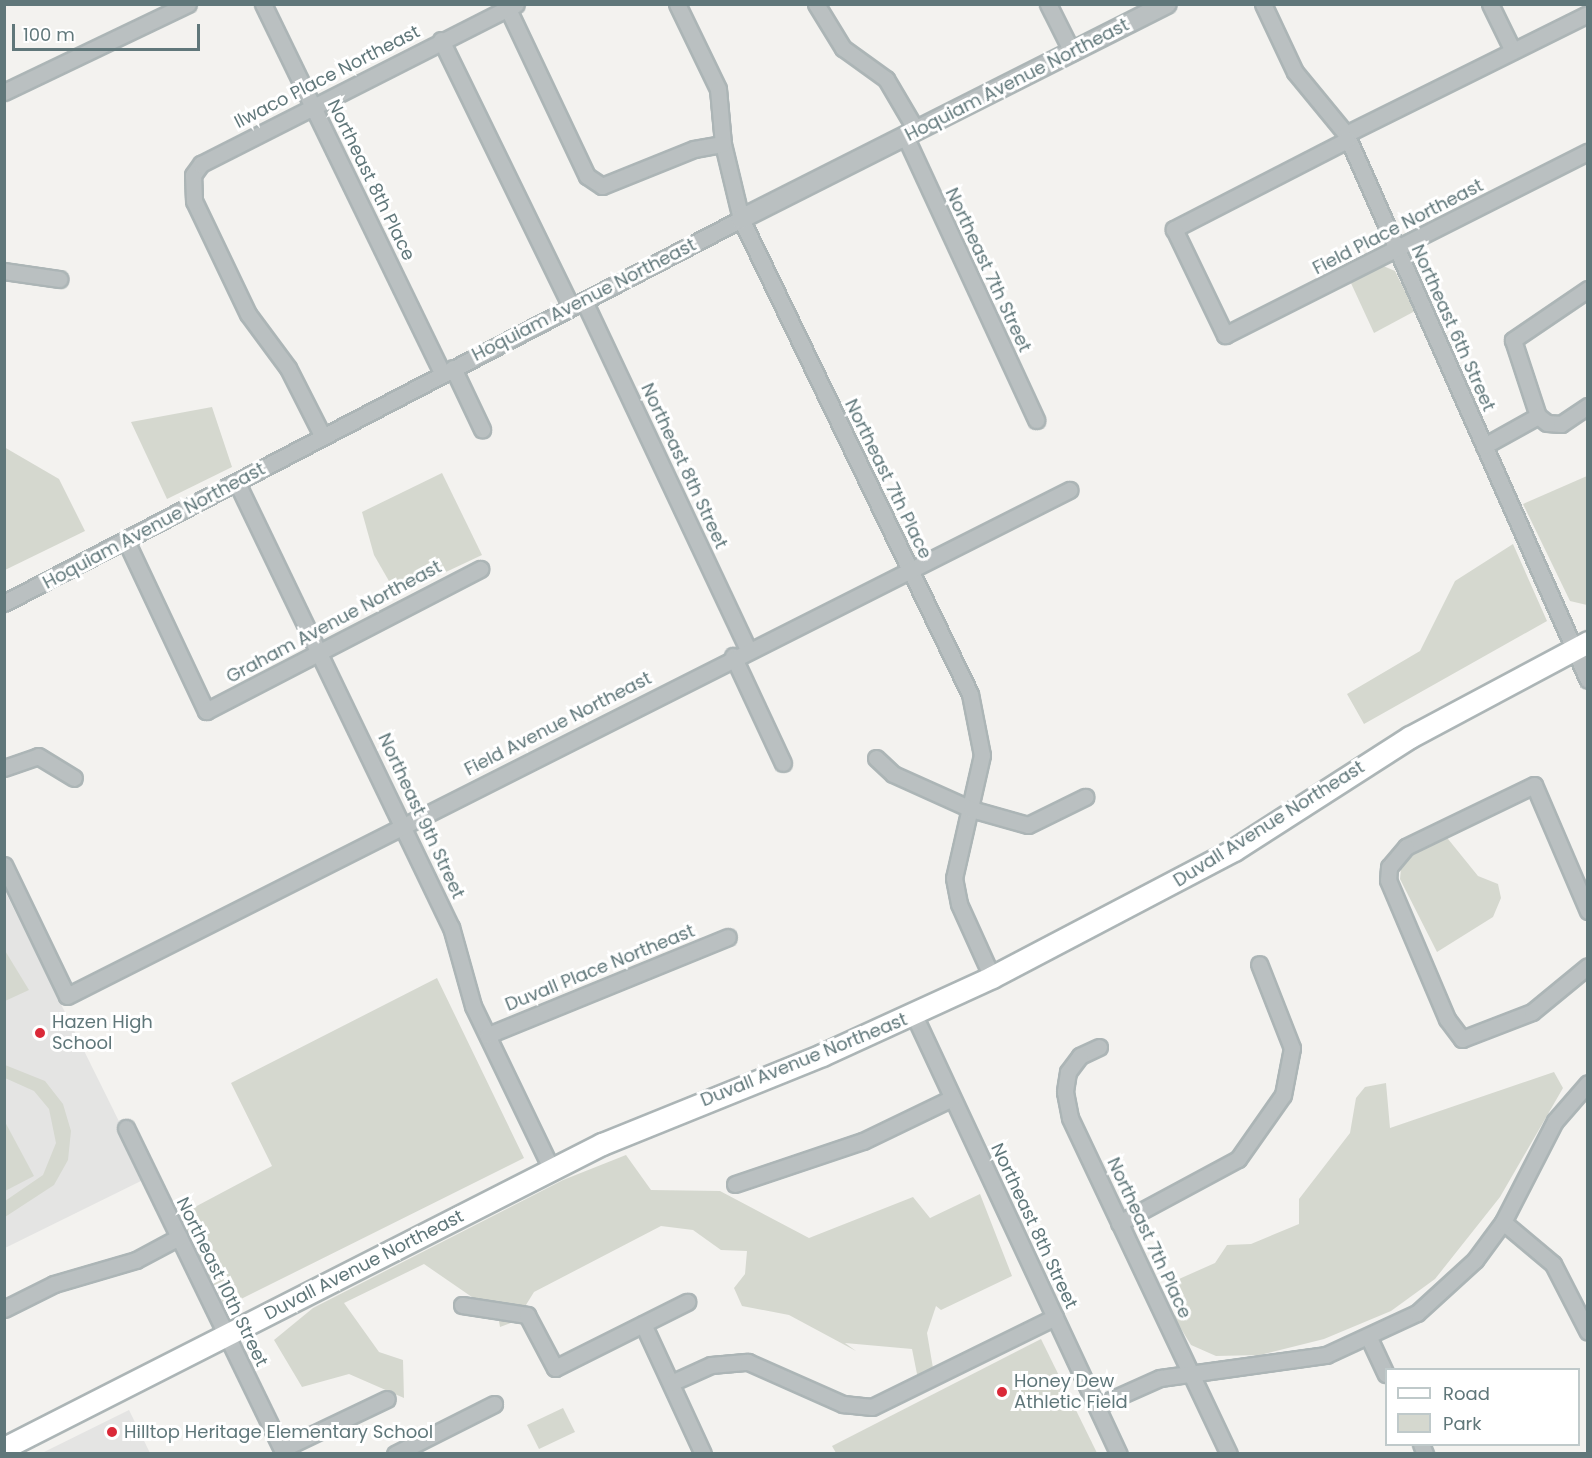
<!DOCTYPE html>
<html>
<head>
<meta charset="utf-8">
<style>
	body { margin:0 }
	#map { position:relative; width:1592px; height:1458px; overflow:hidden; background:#f3f2ef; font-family:Poppins,sans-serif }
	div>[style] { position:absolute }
	.built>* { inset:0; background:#e4e4e3 }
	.green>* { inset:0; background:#d5d8cf }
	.roads { filter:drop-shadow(2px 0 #acb5b6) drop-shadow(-2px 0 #acb5b6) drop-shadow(0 2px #acb5b6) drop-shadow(0 -2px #acb5b6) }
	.minor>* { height:15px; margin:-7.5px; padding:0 7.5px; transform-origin:7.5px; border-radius:7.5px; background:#bac0c1 }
	.tertiary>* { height:18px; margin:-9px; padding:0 9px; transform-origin:9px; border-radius:9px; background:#bac0c1 }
	.secondary>* { height:21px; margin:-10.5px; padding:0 10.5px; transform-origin:10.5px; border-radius:10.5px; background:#fff }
	.dots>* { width:16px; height:16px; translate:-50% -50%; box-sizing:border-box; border:3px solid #fff; border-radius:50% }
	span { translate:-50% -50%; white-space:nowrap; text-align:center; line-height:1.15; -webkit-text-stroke:6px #fff; paint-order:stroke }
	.street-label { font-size:18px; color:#60777a }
	.poi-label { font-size:18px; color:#60777a }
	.left { translate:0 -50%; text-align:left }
	.frame { position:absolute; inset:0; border:6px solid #60777a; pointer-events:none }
	.legend { position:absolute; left:1385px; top:1368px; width:195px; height:78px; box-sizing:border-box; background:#fff; border:2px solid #bfc9ca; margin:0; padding:8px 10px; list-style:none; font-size:18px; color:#60777a }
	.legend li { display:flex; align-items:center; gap:12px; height:30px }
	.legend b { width:30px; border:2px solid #bfc9ca }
	.scale { position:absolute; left:12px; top:24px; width:188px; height:27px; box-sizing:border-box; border:3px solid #60777a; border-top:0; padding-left:8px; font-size:18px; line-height:21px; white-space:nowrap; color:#60777a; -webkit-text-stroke:4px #fff; paint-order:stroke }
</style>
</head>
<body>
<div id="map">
	<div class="built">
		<i style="clip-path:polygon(4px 889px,147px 1178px,5px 1248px,4px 1248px)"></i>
		<i style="clip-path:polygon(129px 1410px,150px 1453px,42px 1453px)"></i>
	</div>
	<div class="green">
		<i style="clip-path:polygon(1381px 265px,1395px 271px,1415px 311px,1374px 333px,1350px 281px)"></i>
		<i style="clip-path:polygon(212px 407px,232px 467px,167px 499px,131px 422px)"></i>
		<i style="clip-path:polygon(4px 447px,59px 479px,85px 531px,5px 570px)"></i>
		<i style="clip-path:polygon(442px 473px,482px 555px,397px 595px,374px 555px,362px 512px)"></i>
		<i style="clip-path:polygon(1587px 476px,1587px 605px,1570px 601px,1523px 504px)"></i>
		<i style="clip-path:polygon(1513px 544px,1547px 621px,1364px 724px,1347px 694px,1420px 651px,1455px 581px)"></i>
		<i style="clip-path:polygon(1444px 834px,1478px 876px,1498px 884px,1501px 898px,1493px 917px,1437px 952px,1400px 879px,1402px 857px)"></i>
		<i style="clip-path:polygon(4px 949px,29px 990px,5px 1001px,4px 1001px)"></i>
		<i style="clip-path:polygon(437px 978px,524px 1158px,225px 1307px,178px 1216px,272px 1166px,231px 1083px)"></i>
		<i style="clip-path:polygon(5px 1065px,45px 1081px,63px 1104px,71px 1131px,68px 1160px,54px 1185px,5px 1217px,5px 1201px,43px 1175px,56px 1143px,49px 1109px,34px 1091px,5px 1078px)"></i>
		<i style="clip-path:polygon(1554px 1072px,1563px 1088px,1500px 1197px,1435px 1279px,1391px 1311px,1324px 1339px,1260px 1355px,1216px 1356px,1191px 1345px,1175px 1319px,1179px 1279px,1215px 1263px,1227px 1245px,1251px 1244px,1299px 1224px,1299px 1199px,1350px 1133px,1356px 1098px,1365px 1087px,1386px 1083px,1390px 1128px)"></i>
		<i style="clip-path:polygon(4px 1120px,34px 1176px,5px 1191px,4px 1191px)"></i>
		<i style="clip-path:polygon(626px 1155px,651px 1190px,720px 1191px,809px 1238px,913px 1197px,930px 1218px,980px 1194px,1012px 1276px,941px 1310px,936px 1306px,927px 1333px,933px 1368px,918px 1379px,912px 1349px,845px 1343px,856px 1351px,789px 1315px,742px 1306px,734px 1288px,745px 1274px,747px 1251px,721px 1250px,693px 1230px,661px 1226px,534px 1292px,516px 1321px,500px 1327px,498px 1315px,424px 1264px,344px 1303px,379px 1352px,403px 1360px,404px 1398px,349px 1374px,302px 1387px,274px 1340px,313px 1308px,563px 1180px)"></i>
		<i style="clip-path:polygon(1041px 1339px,1097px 1453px,836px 1453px,832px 1446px)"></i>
		<i style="clip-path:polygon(563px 1408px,575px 1432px,539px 1449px,527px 1425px)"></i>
	</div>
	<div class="roads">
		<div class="minor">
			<i style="left:263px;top:4px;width:411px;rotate:64.1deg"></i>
			<i style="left:677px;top:4px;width:94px;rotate:64.2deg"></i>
			<i style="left:718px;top:89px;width:55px;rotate:84.8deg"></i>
			<i style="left:723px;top:144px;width:77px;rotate:76.5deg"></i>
			<i style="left:741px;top:219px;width:527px;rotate:64.26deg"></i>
			<i style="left:970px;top:694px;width:62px;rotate:78.9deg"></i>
			<i style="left:982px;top:755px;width:126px;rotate:102.8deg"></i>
			<i style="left:954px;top:878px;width:26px;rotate:79deg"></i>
			<i style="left:959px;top:904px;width:80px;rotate:65.7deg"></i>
			<i style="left:816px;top:4px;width:52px;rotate:58.5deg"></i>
			<i style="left:843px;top:48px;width:53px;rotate:35.8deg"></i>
			<i style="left:886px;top:79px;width:59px;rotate:59.5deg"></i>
			<i style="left:1048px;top:4px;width:54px;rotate:63.4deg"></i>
			<i style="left:1263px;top:4px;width:75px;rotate:64.8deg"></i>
			<i style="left:1295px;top:72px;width:80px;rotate:50.6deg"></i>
			<i style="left:1346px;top:134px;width:597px;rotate:66.1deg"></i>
			<i style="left:1490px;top:4px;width:52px;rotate:63.9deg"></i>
			<i style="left:508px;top:9px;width:185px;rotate:64.7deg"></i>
			<i style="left:587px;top:176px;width:18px;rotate:34deg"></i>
			<i style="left:602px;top:186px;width:99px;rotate:-21.9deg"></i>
			<i style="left:694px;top:149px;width:29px;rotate:-10deg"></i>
			<i style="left:441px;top:40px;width:297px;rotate:64deg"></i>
			<i style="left:4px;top:92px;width:204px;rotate:-25.6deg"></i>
			<i style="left:1346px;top:134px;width:270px;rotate:-26.4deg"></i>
			<i style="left:905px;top:136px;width:313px;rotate:65.2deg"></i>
			<i style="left:1347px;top:140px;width:195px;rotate:152.8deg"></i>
			<i style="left:1174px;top:229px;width:118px;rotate:64.3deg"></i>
			<i style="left:1225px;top:335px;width:407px;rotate:-26.8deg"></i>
			<i style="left:4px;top:271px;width:56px;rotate:8.3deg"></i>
			<i style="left:1588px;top:289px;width:91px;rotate:145.8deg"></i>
			<i style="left:1513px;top:340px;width:80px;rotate:71.8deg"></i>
			<i style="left:1538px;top:416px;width:11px;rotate:38deg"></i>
			<i style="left:1547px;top:423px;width:14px;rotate:4deg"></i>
			<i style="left:1561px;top:424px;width:32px;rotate:-34deg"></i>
			<i style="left:584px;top:301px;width:385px;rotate:64.8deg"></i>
			<i style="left:453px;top:368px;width:68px;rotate:64.6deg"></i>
			<i style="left:322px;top:435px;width:75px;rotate:-116.9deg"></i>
			<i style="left:288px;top:368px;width:67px;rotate:-126.5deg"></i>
			<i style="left:248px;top:314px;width:125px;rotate:-115.5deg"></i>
			<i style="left:194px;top:201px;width:26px;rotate:-92deg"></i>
			<i style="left:193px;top:175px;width:14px;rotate:-54deg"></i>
			<i style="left:201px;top:164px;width:353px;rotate:-26.9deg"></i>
			<i style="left:1484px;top:446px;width:62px;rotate:-29.1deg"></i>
			<i style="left:238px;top:485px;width:491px;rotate:64.3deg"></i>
			<i style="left:451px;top:927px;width:82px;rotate:74.4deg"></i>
			<i style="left:473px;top:1006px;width:182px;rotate:64.3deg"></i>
			<i style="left:127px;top:543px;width:186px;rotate:64.8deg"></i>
			<i style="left:206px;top:711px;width:309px;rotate:-27.4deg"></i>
			<i style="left:4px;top:603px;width:831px;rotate:-27.52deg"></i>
			<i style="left:733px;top:656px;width:118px;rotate:65deg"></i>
			<i style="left:876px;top:758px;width:23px;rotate:43deg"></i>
			<i style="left:893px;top:774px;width:85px;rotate:24.2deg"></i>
			<i style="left:971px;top:809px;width:59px;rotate:15.7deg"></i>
			<i style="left:1028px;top:825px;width:64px;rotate:-26.2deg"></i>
			<i style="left:4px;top:768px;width:36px;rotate:-19deg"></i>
			<i style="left:38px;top:756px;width:42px;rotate:31.4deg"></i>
			<i style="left:4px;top:865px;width:145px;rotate:64.3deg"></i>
			<i style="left:67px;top:996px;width:1123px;rotate:-26.79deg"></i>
			<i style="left:1588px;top:911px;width:137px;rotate:-113.2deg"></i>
			<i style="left:1534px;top:785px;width:142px;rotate:154.2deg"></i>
			<i style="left:1406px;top:847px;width:26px;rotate:130deg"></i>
			<i style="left:1389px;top:867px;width:13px;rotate:94deg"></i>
			<i style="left:1388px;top:880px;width:151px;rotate:67deg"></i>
			<i style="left:1447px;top:1019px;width:25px;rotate:53deg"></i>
			<i style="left:1462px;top:1039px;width:75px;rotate:-21.1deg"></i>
			<i style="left:1532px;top:1012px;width:72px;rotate:-39.4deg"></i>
			<i style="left:914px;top:1015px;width:485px;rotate:65deg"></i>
			<i style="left:488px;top:1035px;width:259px;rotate:-22.2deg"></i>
			<i style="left:1099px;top:1047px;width:21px;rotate:155deg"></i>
			<i style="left:1080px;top:1056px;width:20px;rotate:127deg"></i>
			<i style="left:1068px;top:1072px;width:20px;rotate:99deg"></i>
			<i style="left:1065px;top:1092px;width:26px;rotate:79deg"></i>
			<i style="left:1070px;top:1118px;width:372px;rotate:64.7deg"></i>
			<i style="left:126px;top:1128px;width:362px;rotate:64.1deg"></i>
			<i style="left:735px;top:1184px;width:135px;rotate:-18.6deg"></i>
			<i style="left:863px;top:1141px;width:99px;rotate:-25.8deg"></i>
			<i style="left:1503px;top:1222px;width:65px;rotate:40deg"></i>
			<i style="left:1553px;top:1264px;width:76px;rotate:62.8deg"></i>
			<i style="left:1119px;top:1223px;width:135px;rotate:-28.3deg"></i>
			<i style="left:1238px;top:1159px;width:78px;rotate:-54.9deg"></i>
			<i style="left:1283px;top:1095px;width:48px;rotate:-79.2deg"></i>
			<i style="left:1292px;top:1048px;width:90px;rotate:-111.4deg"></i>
			<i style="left:462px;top:1305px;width:66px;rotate:8.7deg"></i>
			<i style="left:527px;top:1315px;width:60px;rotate:62.2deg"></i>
			<i style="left:555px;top:1368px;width:148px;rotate:-26.6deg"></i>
			<i style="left:4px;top:1309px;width:56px;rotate:-26.6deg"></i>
			<i style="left:54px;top:1284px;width:85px;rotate:-16.3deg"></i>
			<i style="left:136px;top:1260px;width:49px;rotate:-28.1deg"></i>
			<i style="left:643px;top:1324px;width:143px;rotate:65.2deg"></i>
			<i style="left:1369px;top:1338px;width:40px;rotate:65deg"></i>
			<i style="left:671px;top:1383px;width:44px;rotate:-24.2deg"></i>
			<i style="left:711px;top:1365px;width:37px;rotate:-5deg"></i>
			<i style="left:748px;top:1362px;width:104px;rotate:23.9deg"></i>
			<i style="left:843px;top:1404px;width:29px;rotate:6deg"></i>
			<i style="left:872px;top:1407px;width:204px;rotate:-26.2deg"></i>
			<i style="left:1097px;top:1406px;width:69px;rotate:-24deg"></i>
			<i style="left:1160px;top:1378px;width:168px;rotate:-7.9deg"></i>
			<i style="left:1326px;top:1355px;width:100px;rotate:-24.8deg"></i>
			<i style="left:1417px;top:1313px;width:79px;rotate:-42.4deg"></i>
			<i style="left:1475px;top:1260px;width:47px;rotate:-53.6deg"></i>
			<i style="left:1503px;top:1222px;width:114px;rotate:-62.8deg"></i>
			<i style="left:1555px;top:1121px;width:50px;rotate:-49deg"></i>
			<i style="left:1421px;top:1444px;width:11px;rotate:68deg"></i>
			<i style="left:282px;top:1449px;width:116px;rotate:-25.5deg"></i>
			<i style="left:395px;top:1454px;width:111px;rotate:-26.8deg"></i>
		</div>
		<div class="tertiary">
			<i style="left:741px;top:219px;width:477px;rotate:-26.8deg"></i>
		</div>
		<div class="secondary">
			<i style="left:4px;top:1448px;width:671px;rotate:-26.95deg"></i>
			<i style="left:602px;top:1144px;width:237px;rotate:-22deg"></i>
			<i style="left:822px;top:1055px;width:187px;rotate:-24.6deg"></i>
			<i style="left:992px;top:977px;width:273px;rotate:-27.7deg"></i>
			<i style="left:1234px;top:850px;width:209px;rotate:-32.7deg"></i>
			<i style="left:1410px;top:737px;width:202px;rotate:-28.1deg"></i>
		</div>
	</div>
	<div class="dots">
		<i style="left:40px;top:1033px;background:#da2938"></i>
		<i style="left:1002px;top:1392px;background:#da2938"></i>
		<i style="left:112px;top:1432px;background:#da2938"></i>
	</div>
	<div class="street-label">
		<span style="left:327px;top:77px;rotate:-27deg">Ilwaco Place Northeast</span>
		<span style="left:1017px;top:80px;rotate:-27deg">Hoquiam Avenue Northeast</span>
		<span style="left:371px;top:180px;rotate:64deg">Northeast 8th Place</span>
		<span style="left:1398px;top:227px;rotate:-27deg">Field Place Northeast</span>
		<span style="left:988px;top:270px;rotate:65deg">Northeast 7th Street</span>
		<span style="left:584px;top:300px;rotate:-27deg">Hoquiam Avenue Northeast</span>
		<span style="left:1453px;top:328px;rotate:66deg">Northeast 6th Street</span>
		<span style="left:684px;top:466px;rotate:65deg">Northeast 8th Street</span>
		<span style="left:888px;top:479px;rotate:64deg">Northeast 7th Place</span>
		<span style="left:154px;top:526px;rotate:-28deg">Hoquiam Avenue Northeast</span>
		<span style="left:334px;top:622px;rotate:-28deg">Graham Avenue Northeast</span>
		<span style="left:558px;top:724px;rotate:-27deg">Field Avenue Northeast</span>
		<span style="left:421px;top:816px;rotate:65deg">Northeast 9th Street</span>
		<span style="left:1269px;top:824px;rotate:-32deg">Duvall Avenue Northeast</span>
		<span style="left:600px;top:968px;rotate:-22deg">Duvall Place Northeast</span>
		<span style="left:804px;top:1060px;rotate:-22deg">Duvall Avenue Northeast</span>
		<span style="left:1034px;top:1226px;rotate:65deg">Northeast 8th Street</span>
		<span style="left:1149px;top:1238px;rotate:65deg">Northeast 7th Place</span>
		<span style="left:364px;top:1265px;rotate:-27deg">Duvall Avenue Northeast</span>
		<span style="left:222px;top:1282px;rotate:64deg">Northeast 10th Street</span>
	</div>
	<div class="poi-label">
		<span class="left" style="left:52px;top:1033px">Hazen High<br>School</span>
		<span class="left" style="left:1014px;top:1392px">Honey Dew<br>Athletic Field</span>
		<span class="left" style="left:124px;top:1432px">Hilltop Heritage Elementary School</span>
	</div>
	<div class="frame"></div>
	<ul class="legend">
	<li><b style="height:8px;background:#fff"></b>Road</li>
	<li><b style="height:16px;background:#d5d8cf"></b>Park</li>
	</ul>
	<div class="scale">100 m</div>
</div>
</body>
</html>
